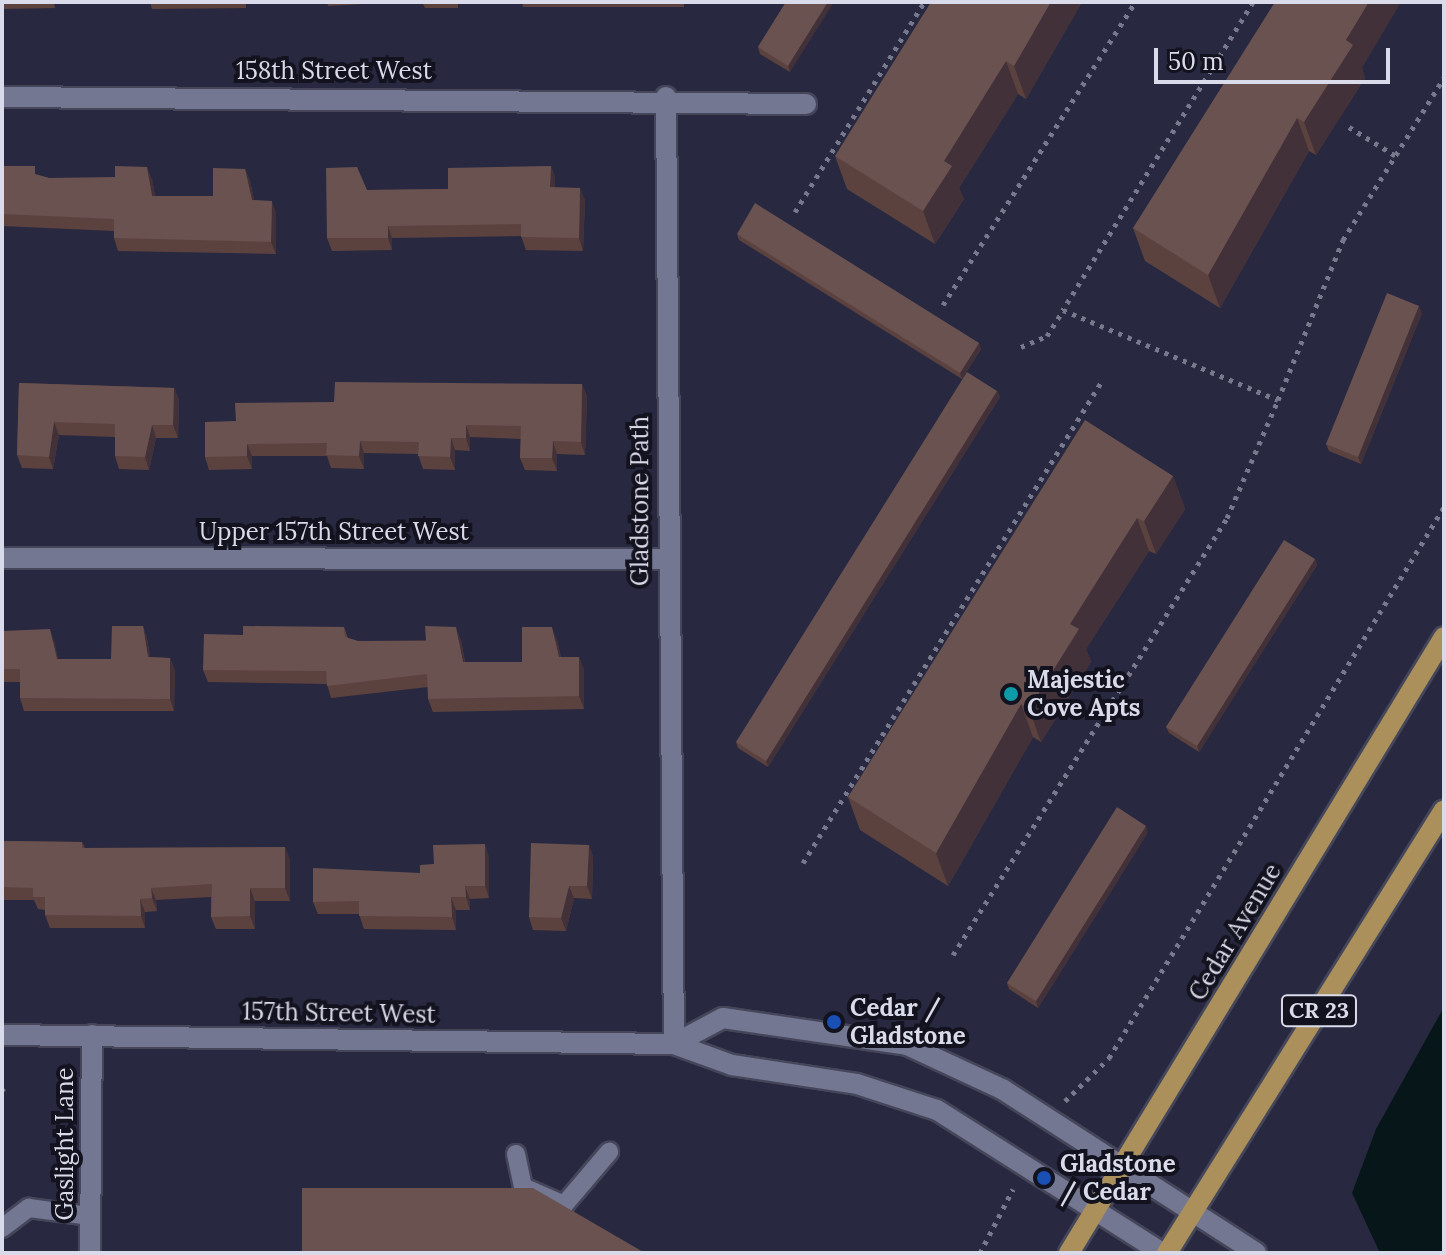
<!DOCTYPE html>
<html>
<head>
<meta charset="utf-8">
<style>
	body { margin:0 }
	#map { position:relative; width:1446px; height:1255px; overflow:hidden; background:#282941; font-family:Lora,serif }
	div>[style] { position:absolute }
	.water>* { inset:0; background:#071618 }
	.path>* { height:5px; margin-top:-2.5px; transform-origin:0; background:repeating-linear-gradient(90deg,#77798d 0 4px,transparent 0 10px) }
	.roads { filter:drop-shadow(2px 0 #45465a) drop-shadow(-2px 0 #45465a) drop-shadow(0 2px #45465a) drop-shadow(0 -2px #45465a) }
	.service>* { height:18px; margin:-9px; padding:0 9px; transform-origin:9px; border-radius:9px; background:#747792 }
	.minor>* { height:20px; margin:-10px; padding:0 10px; transform-origin:10px; border-radius:10px; background:#747792 }
	.tertiary>* { height:20px; margin:-10px; padding:0 10px; transform-origin:10px; border-radius:10px; background:#747792 }
	.primary>* { height:20px; margin:-10px; padding:0 10px; transform-origin:10px; border-radius:10px; background:#ab905b }
	.wall>* { inset:0; background:#5c423f }
	.shaded-wall>* { inset:0; background:#423138 }
	.building>* { inset:0; background:#6a5251 }
	.dots>* { width:22px; height:22px; translate:-50% -50%; box-sizing:border-box; border:4px solid #12131e; border-radius:50% }
	span { translate:-50% -50%; white-space:nowrap; text-align:center; line-height:1.15; -webkit-text-stroke:8px #12131e; paint-order:stroke }
	.shield-label span { padding:2px 6px; background:#12131e; border:2px solid; border-radius:6px; -webkit-text-stroke-width:0 }
	.shield-label { font-size:22px; color:#d9dbea; font-weight:700 }
	.street-label { font-size:24px; color:#d9dbea }
	.poi-label { font-size:24px; color:#d9dbea; font-weight:700 }
	.left { translate:0 -50%; text-align:left }
	.frame { position:absolute; inset:0; border:4px solid #d9dbea; pointer-events:none }
	.scale { position:absolute; left:1154px; top:48px; width:236px; height:36px; box-sizing:border-box; border:4px solid #d9dbea; border-top:0; padding-left:10px; font-size:24px; line-height:28px; white-space:nowrap; color:#d9dbea; -webkit-text-stroke:6px #12131e; paint-order:stroke }
</style>
</head>
<body>
<div id="map">
	<div class="water">
		<i style="clip-path:polygon(1444px 1007px,1444px 1253px,1380px 1253px,1352px 1193px,1376px 1129px)"></i>
	</div>
	<div class="path">
		<i style="left:1253px;top:2px;width:362px;rotate:121.7deg"></i>
		<i style="left:1063px;top:310px;width:233px;rotate:22.7deg"></i>
		<i style="left:1278px;top:400px;width:173px;rotate:-67.9deg"></i>
		<i style="left:1343px;top:240px;width:191px;rotate:-58.1deg"></i>
		<i style="left:1349px;top:127px;width:55px;rotate:31.7deg"></i>
		<i style="left:795px;top:212px;width:246px;rotate:-58.4deg"></i>
		<i style="left:943px;top:305px;width:359px;rotate:-57.6deg"></i>
		<i style="left:1021px;top:347px;width:28px;rotate:-23deg"></i>
		<i style="left:1047px;top:336px;width:31px;rotate:-58deg"></i>
		<i style="left:803px;top:863px;width:567px;rotate:-58.19deg"></i>
		<i style="left:953px;top:955px;width:516px;rotate:-57.91deg"></i>
		<i style="left:1227px;top:518px;width:129px;rotate:-66.6deg"></i>
		<i style="left:2px;top:1090px;width:3px;rotate:-45deg"></i>
		<i style="left:1065px;top:1101px;width:62px;rotate:-44.3deg"></i>
		<i style="left:1109px;top:1058px;width:645px;rotate:-58.7deg"></i>
		<i style="left:980px;top:1253px;width:72px;rotate:-62.7deg"></i>
	</div>
	<div class="roads">
		<div class="service">
			<i style="left:516px;top:1154px;width:34px;rotate:78deg"></i>
			<i style="left:523px;top:1187px;width:45px;rotate:23.7deg"></i>
			<i style="left:564px;top:1205px;width:70px;rotate:-49.7deg"></i>
			<i style="left:2px;top:1228px;width:34px;rotate:-37deg"></i>
			<i style="left:29px;top:1208px;width:62px;rotate:7.5deg"></i>
		</div>
		<div class="minor">
			<i style="left:2px;top:97px;width:804px;rotate:0.5deg"></i>
			<i style="left:666px;top:97px;width:947px;rotate:89.52deg"></i>
			<i style="left:2px;top:558px;width:664px;rotate:0.09deg"></i>
			<i style="left:90px;top:1253px;width:218px;rotate:-89.5deg"></i>
		</div>
		<div class="tertiary">
			<i style="left:2px;top:1035px;width:672px;rotate:0.77deg"></i>
			<i style="left:674px;top:1044px;width:62px;rotate:19.9deg"></i>
			<i style="left:732px;top:1065px;width:126px;rotate:8.6deg"></i>
			<i style="left:857px;top:1084px;width:84px;rotate:18deg"></i>
			<i style="left:937px;top:1110px;width:267px;rotate:32.4deg"></i>
			<i style="left:674px;top:1044px;width:55px;rotate:-28deg"></i>
			<i style="left:723px;top:1018px;width:186px;rotate:8.3deg"></i>
			<i style="left:907px;top:1045px;width:105px;rotate:24.9deg"></i>
			<i style="left:1002px;top:1089px;width:302px;rotate:32.8deg"></i>
		</div>
		<div class="primary">
			<i style="left:1069px;top:1253px;width:721px;rotate:-58.67deg"></i>
			<i style="left:1167px;top:1253px;width:522px;rotate:-57.98deg"></i>
		</div>
	</div>
	<div class="wall">
		<i style="clip-path:polygon(2px 2px,54px 2px,55px 8px,2px 9px)"></i>
		<i style="clip-path:polygon(150px 2px,246px 2px,246px 8px,152px 9px)"></i>
		<i style="clip-path:polygon(327px 2px,397px 2px,328px 6px)"></i>
		<i style="clip-path:polygon(422px 2px,458px 2px,458px 8px,425px 8px)"></i>
		<i style="clip-path:polygon(522px 2px,684px 2px,684px 7px,523px 7px)"></i>
		<i style="clip-path:polygon(786px 2px,790px 72px,760px 54px,758px 47px)"></i>
		<i style="clip-path:polygon(1082px 2px,1026px 99px,1018px 94px,959px 188px,964px 199px,935px 244px,847px 189px,835px 156px)"></i>
		<i style="clip-path:polygon(1362px 68px,1365px 78px,1316px 155px,1309px 151px,1220px 308px,1145px 261px,1133px 228px)"></i>
		<i style="clip-path:polygon(2px 166px,49px 178px,152px 179px,155px 196px,213px 196px,245px 169px,250px 181px,254px 200px,276px 213px,276px 254px,118px 251px,114px 238px,114px 231px,2px 226px)"></i>
		<i style="clip-path:polygon(551px 166px,555px 178px,555px 187px,585px 200px,583px 251px,526px 250px,521px 236px,392px 238px,392px 250px,332px 251px,327px 238px,367px 190px,448px 189px)"></i>
		<i style="clip-path:polygon(737px 234px,979px 343px,981px 349px,962px 379px,739px 240px)"></i>
		<i style="clip-path:polygon(1422px 313px,1361px 464px,1329px 451px,1326px 444px)"></i>
		<i style="clip-path:polygon(19px 383px,174px 388px,179px 400px,178px 438px,156px 438px,149px 470px,119px 469px,115px 456px,115px 437px,59px 435px,53px 469px,22px 468px,17px 455px)"></i>
		<i style="clip-path:polygon(582px 384px,587px 397px,585px 455px,557px 454px,557px 471px,525px 470px,520px 458px,521px 439px,470px 437px,470px 451px,455px 450px,455px 470px,423px 469px,418px 454px,364px 453px,364px 469px,331px 468px,327px 456px,252px 456px,252px 469px,209px 470px,205px 457px,236px 421px,334px 402px)"></i>
		<i style="clip-path:polygon(997px 391px,1000px 397px,768px 767px,738px 748px,736px 742px)"></i>
		<i style="clip-path:polygon(1173px 476px,1185px 509px,1156px 554px,1149px 551px,1086px 649px,1091px 662px,1041px 742px,1033px 737px,948px 886px,860px 830px,848px 797px)"></i>
		<i style="clip-path:polygon(1315px 559px,1317px 565px,1199px 752px,1169px 733px,1166px 727px)"></i>
		<i style="clip-path:polygon(143px 626px,147px 639px,150px 657px,170px 658px,175px 671px,174px 711px,24px 711px,20px 698px,20px 682px,2px 682px,2px 631px,54px 641px,58px 659px,111px 659px)"></i>
		<i style="clip-path:polygon(344px 627px,348px 638px,358px 641px,461px 640px,465px 662px,522px 662px,557px 640px,561px 657px,579px 657px,584px 670px,584px 709px,433px 712px,428px 699px,428px 687px,331px 698px,327px 684px,208px 682px,203px 670px,243px 635px)"></i>
		<i style="clip-path:polygon(1148px 832px,1038px 1008px,1009px 989px,1007px 983px)"></i>
		<i style="clip-path:polygon(2px 841px,82px 842px,85px 848px,285px 847px,290px 860px,290px 901px,255px 901px,255px 929px,216px 929px,211px 917px,211px 897px,156px 900px,157px 911px,145px 912px,145px 928px,50px 928px,45px 915px,45px 910px,38px 909px,34px 900px,2px 900px)"></i>
		<i style="clip-path:polygon(589px 845px,593px 857px,592px 899px,574px 898px,566px 931px,533px 930px,529px 917px)"></i>
		<i style="clip-path:polygon(489px 857px,489px 898px,470px 899px,470px 910px,456px 910px,456px 930px,364px 929px,359px 914px,318px 914px,313px 902px,420px 873px,434px 864px)"></i>
	</div>
	<div class="shaded-wall">
		<i style="clip-path:polygon(828px 2px,834px 2px,790px 72px,788px 66px)"></i>
		<i style="clip-path:polygon(1051px 2px,1082px 2px,1026px 99px,1014px 66px)"></i>
		<i style="clip-path:polygon(1369px 2px,1401px 2px,1362px 68px,1365px 78px,1316px 155px,1304px 122px,1346px 40px)"></i>
		<i style="clip-path:polygon(1006px 61px,1018px 94px,959px 188px,964px 199px,935px 244px,923px 211px,944px 161px)"></i>
		<i style="clip-path:polygon(1297px 118px,1309px 151px,1220px 308px,1208px 275px)"></i>
		<i style="clip-path:polygon(551px 166px,555px 178px,555px 200px,550px 187px)"></i>
		<i style="clip-path:polygon(147px 167px,152px 179px,157px 208px,152px 196px)"></i>
		<i style="clip-path:polygon(245px 169px,250px 181px,257px 213px,252px 200px)"></i>
		<i style="clip-path:polygon(580px 188px,585px 200px,583px 251px,579px 238px)"></i>
		<i style="clip-path:polygon(272px 201px,276px 213px,276px 254px,271px 242px)"></i>
		<i style="clip-path:polygon(388px 226px,392px 238px,392px 250px,388px 238px)"></i>
		<i style="clip-path:polygon(1419px 306px,1422px 313px,1361px 464px,1358px 457px)"></i>
		<i style="clip-path:polygon(979px 343px,981px 349px,962px 379px,960px 373px)"></i>
		<i style="clip-path:polygon(582px 384px,587px 397px,585px 455px,581px 442px)"></i>
		<i style="clip-path:polygon(174px 388px,179px 400px,178px 438px,173px 425px)"></i>
		<i style="clip-path:polygon(997px 391px,1000px 397px,768px 767px,766px 761px)"></i>
		<i style="clip-path:polygon(54px 422px,59px 435px,53px 469px,49px 457px)"></i>
		<i style="clip-path:polygon(152px 425px,156px 438px,149px 470px,145px 457px)"></i>
		<i style="clip-path:polygon(466px 425px,470px 437px,470px 451px,466px 438px)"></i>
		<i style="clip-path:polygon(451px 438px,455px 450px,455px 470px,450px 457px)"></i>
		<i style="clip-path:polygon(360px 441px,364px 453px,364px 469px,359px 456px)"></i>
		<i style="clip-path:polygon(553px 441px,557px 454px,557px 471px,552px 458px)"></i>
		<i style="clip-path:polygon(247px 444px,252px 456px,252px 469px,247px 456px)"></i>
		<i style="clip-path:polygon(1173px 476px,1185px 509px,1156px 554px,1144px 521px)"></i>
		<i style="clip-path:polygon(1137px 518px,1149px 551px,1086px 649px,1091px 662px,1041px 742px,1029px 709px,1070px 624px)"></i>
		<i style="clip-path:polygon(1315px 559px,1317px 565px,1199px 752px,1197px 746px)"></i>
		<i style="clip-path:polygon(143px 626px,147px 639px,153px 670px,148px 657px)"></i>
		<i style="clip-path:polygon(456px 627px,461px 640px,467px 674px,463px 662px)"></i>
		<i style="clip-path:polygon(552px 627px,557px 640px,564px 670px,559px 657px)"></i>
		<i style="clip-path:polygon(50px 629px,54px 641px,61px 672px,57px 659px)"></i>
		<i style="clip-path:polygon(579px 657px,584px 670px,584px 709px,579px 696px)"></i>
		<i style="clip-path:polygon(170px 658px,175px 671px,174px 711px,170px 699px)"></i>
		<i style="clip-path:polygon(1021px 704px,1033px 737px,948px 886px,936px 853px)"></i>
		<i style="clip-path:polygon(1146px 826px,1148px 832px,1038px 1008px,1036px 1001px)"></i>
		<i style="clip-path:polygon(485px 844px,489px 857px,489px 898px,485px 886px)"></i>
		<i style="clip-path:polygon(589px 845px,593px 857px,592px 899px,587px 886px)"></i>
		<i style="clip-path:polygon(285px 847px,290px 860px,290px 901px,285px 888px)"></i>
		<i style="clip-path:polygon(465px 886px,470px 899px,470px 910px,466px 897px)"></i>
		<i style="clip-path:polygon(569px 886px,574px 898px,566px 931px,561px 918px)"></i>
		<i style="clip-path:polygon(151px 888px,156px 900px,157px 911px,152px 898px)"></i>
		<i style="clip-path:polygon(250px 888px,255px 901px,255px 929px,250px 916px)"></i>
		<i style="clip-path:polygon(451px 897px,456px 910px,456px 930px,452px 917px)"></i>
		<i style="clip-path:polygon(140px 899px,145px 912px,145px 928px,141px 916px)"></i>
	</div>
	<div class="building">
		<i style="clip-path:polygon(786px 2px,828px 2px,788px 66px,758px 47px)"></i>
		<i style="clip-path:polygon(931px 2px,1051px 2px,1014px 66px,1006px 61px,944px 161px,952px 166px,923px 211px,835px 156px)"></i>
		<i style="clip-path:polygon(1275px 2px,1369px 2px,1346px 40px,1353px 45px,1304px 122px,1297px 118px,1208px 275px,1133px 228px)"></i>
		<i style="clip-path:polygon(2px 166px,35px 166px,35px 174px,49px 178px,115px 177px,115px 166px,147px 167px,152px 196px,213px 196px,213px 168px,245px 169px,252px 200px,272px 201px,271px 242px,114px 238px,114px 219px,2px 214px)"></i>
		<i style="clip-path:polygon(551px 166px,550px 187px,580px 188px,579px 238px,521px 237px,521px 224px,388px 226px,388px 238px,327px 238px,326px 168px,357px 167px,367px 190px,448px 189px,448px 168px)"></i>
		<i style="clip-path:polygon(755px 203px,979px 343px,960px 373px,737px 234px)"></i>
		<i style="clip-path:polygon(1387px 293px,1419px 306px,1358px 457px,1326px 444px)"></i>
		<i style="clip-path:polygon(967px 372px,997px 391px,766px 761px,736px 742px)"></i>
		<i style="clip-path:polygon(335px 382px,582px 384px,581px 442px,553px 441px,552px 458px,520px 458px,521px 426px,466px 425px,466px 438px,451px 438px,450px 457px,418px 456px,419px 442px,360px 441px,359px 456px,326px 455px,327px 443px,247px 444px,247px 456px,205px 457px,205px 422px,236px 421px,235px 403px,334px 402px)"></i>
		<i style="clip-path:polygon(19px 383px,174px 388px,173px 425px,152px 425px,145px 457px,115px 456px,115px 424px,54px 422px,49px 457px,17px 455px)"></i>
		<i style="clip-path:polygon(1085px 420px,1173px 476px,1144px 521px,1137px 518px,1070px 624px,1079px 629px,1029px 709px,1021px 704px,936px 853px,848px 797px)"></i>
		<i style="clip-path:polygon(1284px 540px,1315px 559px,1197px 746px,1166px 727px)"></i>
		<i style="clip-path:polygon(112px 626px,143px 626px,148px 657px,170px 658px,170px 699px,20px 698px,20px 669px,2px 669px,2px 631px,50px 629px,57px 659px,111px 659px)"></i>
		<i style="clip-path:polygon(243px 626px,344px 627px,345px 637px,358px 641px,426px 641px,425px 626px,456px 627px,463px 662px,522px 662px,522px 627px,552px 627px,559px 657px,579px 657px,579px 696px,428px 699px,427px 674px,327px 686px,326px 671px,203px 670px,204px 634px,243px 635px)"></i>
		<i style="clip-path:polygon(1117px 807px,1146px 826px,1036px 1001px,1007px 983px)"></i>
		<i style="clip-path:polygon(2px 841px,82px 842px,82px 848px,285px 847px,285px 888px,250px 888px,250px 916px,211px 917px,212px 884px,151px 888px,152px 898px,140px 899px,141px 916px,45px 915px,45px 897px,33px 897px,33px 888px,2px 887px)"></i>
		<i style="clip-path:polygon(531px 843px,589px 845px,587px 886px,569px 886px,561px 918px,529px 917px)"></i>
		<i style="clip-path:polygon(485px 844px,485px 886px,465px 886px,466px 897px,451px 897px,452px 917px,359px 916px,359px 901px,313px 902px,313px 868px,420px 873px,420px 865px,434px 864px,433px 845px)"></i>
		<i style="clip-path:polygon(302px 1188px,533px 1188px,645px 1253px,302px 1253px)"></i>
	</div>
	<div class="dots">
		<i style="left:1011px;top:694px;background:#0f9aa8"></i>
		<i style="left:834px;top:1022px;background:#1a4fb4"></i>
		<i style="left:1044px;top:1178px;background:#1a4fb4"></i>
	</div>
	<div class="shield-label">
		<span style="left:1319px;top:1011px">CR 23</span>
	</div>
	<div class="street-label">
		<span style="left:334px;top:71px">158th Street West</span>
		<span style="left:640px;top:501px;rotate:-90deg">Gladstone Path</span>
		<span style="left:334px;top:532px">Upper 157th Street West</span>
		<span style="left:1235px;top:932px;rotate:-59deg">Cedar Avenue</span>
		<span style="left:339px;top:1013px;rotate:1deg">157th Street West</span>
		<span style="left:65px;top:1144px;rotate:-90deg">Gaslight Lane</span>
	</div>
	<div class="poi-label">
		<span class="left" style="left:1027px;top:694px">Majestic<br>Cove Apts</span>
		<span class="left" style="left:850px;top:1022px">Cedar /<br>Gladstone</span>
		<span class="left" style="left:1060px;top:1178px">Gladstone<br>/ Cedar</span>
	</div>
	<div class="frame"></div>
	<div class="scale">50 m</div>
</div>
</body>
</html>
